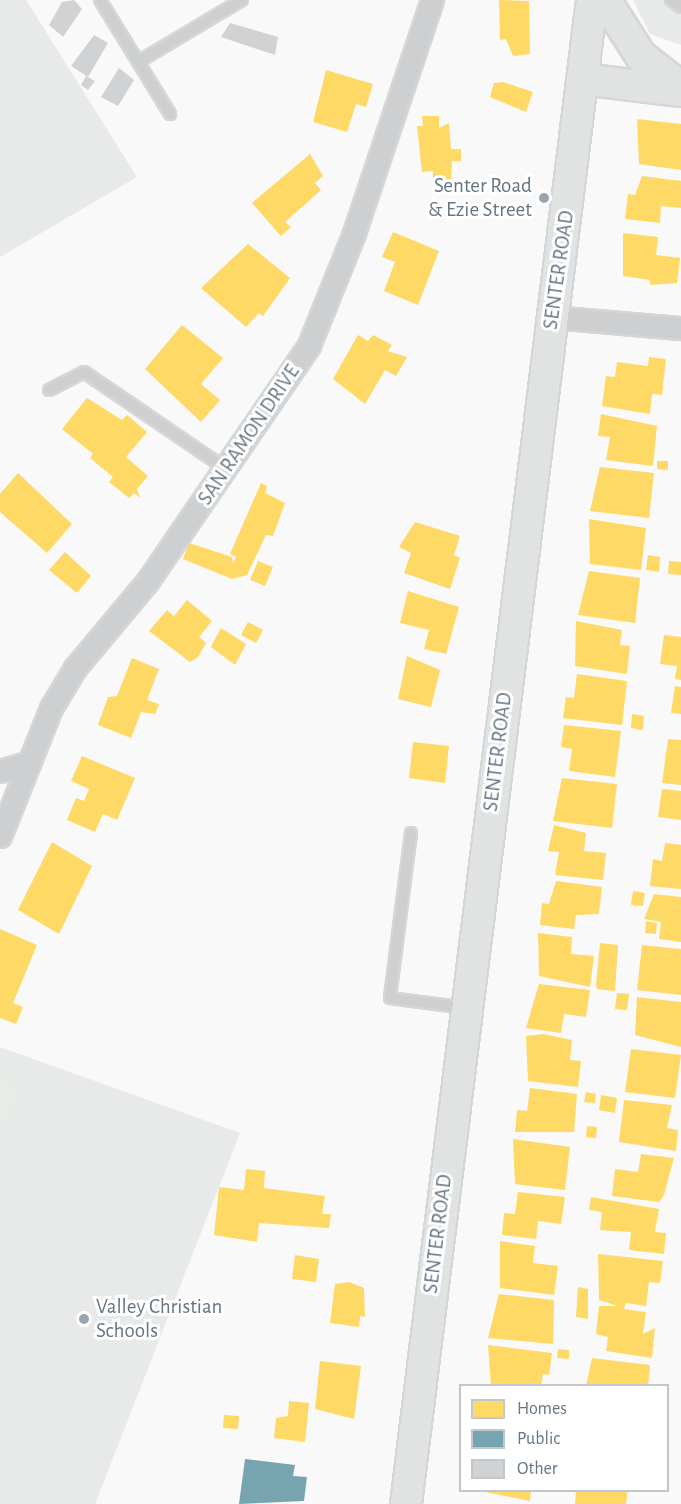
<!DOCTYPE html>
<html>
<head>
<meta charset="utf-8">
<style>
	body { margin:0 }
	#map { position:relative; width:681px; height:1504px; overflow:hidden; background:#f9f9f9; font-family:"Alegreya Sans",sans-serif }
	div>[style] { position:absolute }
	.built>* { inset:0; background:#e8e9e9 }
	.green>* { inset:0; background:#e8ebe6 }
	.homes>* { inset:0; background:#ffd966 }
	.public>* { inset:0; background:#76a5af }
	.building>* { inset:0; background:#d0d2d3 }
	.roads { filter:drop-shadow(2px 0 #d5d6d7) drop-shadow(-2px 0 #d5d6d7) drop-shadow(0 2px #d5d6d7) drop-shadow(0 -2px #d5d6d7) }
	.lane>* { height:10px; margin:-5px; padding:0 5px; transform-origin:5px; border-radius:5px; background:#cecfd0 }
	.street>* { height:21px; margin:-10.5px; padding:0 10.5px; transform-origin:10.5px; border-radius:10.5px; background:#cecfd0 }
	.secondary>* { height:30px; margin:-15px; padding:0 15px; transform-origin:15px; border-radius:15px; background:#e1e2e2 }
	.dots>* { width:16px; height:16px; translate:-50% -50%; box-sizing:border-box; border:3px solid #fff; border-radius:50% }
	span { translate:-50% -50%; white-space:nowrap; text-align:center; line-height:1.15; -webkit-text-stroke:6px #fff; paint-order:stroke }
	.poi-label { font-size:21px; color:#657683 }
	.right { translate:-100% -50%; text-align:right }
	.left { translate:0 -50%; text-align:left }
	.street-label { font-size:21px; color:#657683 }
	.legend { position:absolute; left:459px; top:1384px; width:210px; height:108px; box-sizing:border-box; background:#fff; border:2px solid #c1c8cd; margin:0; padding:8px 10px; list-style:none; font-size:18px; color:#657683 }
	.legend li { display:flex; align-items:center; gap:12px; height:30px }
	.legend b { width:30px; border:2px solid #c1c8cd }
</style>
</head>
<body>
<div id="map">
	<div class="built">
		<i style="clip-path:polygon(0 0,26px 0,137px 177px,0 257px)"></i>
		<i style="clip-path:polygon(633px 0,681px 0,681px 45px,650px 34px)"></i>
		<i style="clip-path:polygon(0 1047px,240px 1133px,95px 1504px,0 1504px)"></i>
	</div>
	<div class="green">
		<i style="clip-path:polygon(0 1069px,18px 1093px,0 1130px)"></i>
	</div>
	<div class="homes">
		<i style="clip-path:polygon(499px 0,529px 1px,530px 54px,513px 56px,506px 39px,500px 40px)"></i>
		<i style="clip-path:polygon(326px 70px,373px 84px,366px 107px,356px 104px,347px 132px,313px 122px)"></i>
		<i style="clip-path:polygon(503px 82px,533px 92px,526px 112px,490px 97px,494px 83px)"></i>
		<i style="clip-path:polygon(422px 116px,439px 116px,439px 128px,449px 123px,451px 149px,461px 149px,461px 161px,452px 161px,451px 183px,433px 184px,433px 171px,422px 172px,417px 126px,423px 126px)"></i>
		<i style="clip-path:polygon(637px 119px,681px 124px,681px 170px,639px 164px)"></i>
		<i style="clip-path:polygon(310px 154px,323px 176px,315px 183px,321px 190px,285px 222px,291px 227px,281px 236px,252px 203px)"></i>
		<i style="clip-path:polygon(642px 176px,681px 181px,681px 208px,661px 206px,660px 223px,625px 219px,628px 194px,635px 195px)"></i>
		<i style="clip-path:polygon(393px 232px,439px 251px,418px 305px,384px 291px,395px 262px,382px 257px)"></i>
		<i style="clip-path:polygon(623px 233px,658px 237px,656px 255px,680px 258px,677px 283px,650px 285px,650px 280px,623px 276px)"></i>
		<i style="clip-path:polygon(248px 244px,290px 278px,263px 316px,259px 313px,246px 327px,201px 288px)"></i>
		<i style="clip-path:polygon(182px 325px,223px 358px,201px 384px,220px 400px,201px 422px,145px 369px)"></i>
		<i style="clip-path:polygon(358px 335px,368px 341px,373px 335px,392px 345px,388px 351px,407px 357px,396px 376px,385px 370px,365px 404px,333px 379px)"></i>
		<i style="clip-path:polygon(649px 357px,666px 359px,662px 395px,652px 394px,650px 414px,602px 406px,606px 376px,615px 377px,617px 362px,648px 366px)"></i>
		<i style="clip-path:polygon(87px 398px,122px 420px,127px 415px,147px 432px,126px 457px,148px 476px,137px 489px,140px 498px,134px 493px,129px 498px,109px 482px,113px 477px,90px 458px,93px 454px,62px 429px)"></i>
		<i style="clip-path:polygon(601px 414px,657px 426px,653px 466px,606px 460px,610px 437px,598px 436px)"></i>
		<i style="clip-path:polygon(657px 461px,668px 461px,668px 470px,657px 469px)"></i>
		<i style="clip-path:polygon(600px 467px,654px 473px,649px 518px,590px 511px)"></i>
		<i style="clip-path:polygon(18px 473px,72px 524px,47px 553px,0 512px,0 494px)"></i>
		<i style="clip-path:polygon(261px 483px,267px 486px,265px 493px,285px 503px,273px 536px,266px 535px,247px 575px,232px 579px,183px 559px,189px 543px,232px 557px,233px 564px,236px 557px,230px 554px)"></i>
		<i style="clip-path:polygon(589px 519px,646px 528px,641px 570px,590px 564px)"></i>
		<i style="clip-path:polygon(415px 522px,460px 536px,454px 555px,460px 558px,450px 589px,404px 573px,411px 553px,399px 547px)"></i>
		<i style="clip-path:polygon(65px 552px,91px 576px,77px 593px,49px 570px)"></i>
		<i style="clip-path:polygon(648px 555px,660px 557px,659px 572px,646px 570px)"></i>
		<i style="clip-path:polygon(258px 561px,273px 567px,265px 586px,250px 580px)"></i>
		<i style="clip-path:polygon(669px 561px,681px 562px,681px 575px,668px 574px)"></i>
		<i style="clip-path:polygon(589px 571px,640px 578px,635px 623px,578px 615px)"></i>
		<i style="clip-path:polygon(408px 591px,459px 607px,446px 654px,424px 649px,429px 630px,400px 623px)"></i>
		<i style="clip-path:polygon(187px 600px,212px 621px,199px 637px,206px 643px,198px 657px,190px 662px,149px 631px,167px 610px,174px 616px)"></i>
		<i style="clip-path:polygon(576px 621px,622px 630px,620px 645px,630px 646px,627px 674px,575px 666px)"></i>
		<i style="clip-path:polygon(248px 622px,263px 630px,256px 643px,241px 635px)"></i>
		<i style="clip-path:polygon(221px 628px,246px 644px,235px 665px,211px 647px)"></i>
		<i style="clip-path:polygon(664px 635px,681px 637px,681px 680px,675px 679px,677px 666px,660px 664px)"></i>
		<i style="clip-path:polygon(407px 656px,440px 670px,431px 707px,398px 699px)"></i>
		<i style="clip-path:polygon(132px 658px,159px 669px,147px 700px,159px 704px,155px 714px,141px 712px,131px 738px,98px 725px,108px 697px,117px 696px)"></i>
		<i style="clip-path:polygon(577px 674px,627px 681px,622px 725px,563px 718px,566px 697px,574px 698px)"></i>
		<i style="clip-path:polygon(675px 686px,681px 687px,681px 714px,671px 713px)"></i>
		<i style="clip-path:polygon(632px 714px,644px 716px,643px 730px,631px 728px)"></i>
		<i style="clip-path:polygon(564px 725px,621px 731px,615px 777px,569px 771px,572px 749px,561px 747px)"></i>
		<i style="clip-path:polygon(668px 739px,681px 740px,681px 785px,662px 783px)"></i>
		<i style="clip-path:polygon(413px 742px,449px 746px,445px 783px,409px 778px)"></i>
		<i style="clip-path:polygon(82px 756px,135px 778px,117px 820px,103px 814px,95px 832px,67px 820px,76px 798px,84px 801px,89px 789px,71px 781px)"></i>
		<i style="clip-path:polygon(562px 778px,617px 784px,612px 828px,553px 821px)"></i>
		<i style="clip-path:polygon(662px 789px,681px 791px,681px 820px,658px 817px)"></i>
		<i style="clip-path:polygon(554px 825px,586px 833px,584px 851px,606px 853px,603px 880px,555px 875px,559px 852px,548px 851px)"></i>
		<i style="clip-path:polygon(52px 842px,92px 866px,59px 934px,18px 910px)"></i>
		<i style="clip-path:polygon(665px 843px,681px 845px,681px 889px,650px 886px,653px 859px,662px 861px)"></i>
		<i style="clip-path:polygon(556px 881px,602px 887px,599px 914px,576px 915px,574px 929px,540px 925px,542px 903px,549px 904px)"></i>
		<i style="clip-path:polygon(633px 891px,645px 893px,643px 906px,631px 905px)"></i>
		<i style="clip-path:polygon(654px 894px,681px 897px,681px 942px,659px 939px,661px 922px,644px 919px)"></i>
		<i style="clip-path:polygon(646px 921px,657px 923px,656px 934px,645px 933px)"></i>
		<i style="clip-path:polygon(0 929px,37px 945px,13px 1003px,23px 1007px,16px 1024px,0 1018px)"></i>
		<i style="clip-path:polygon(538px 933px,572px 937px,571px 954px,594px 956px,590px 987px,539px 976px)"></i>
		<i style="clip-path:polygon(600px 943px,618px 945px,615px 991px,597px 989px,596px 984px)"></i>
		<i style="clip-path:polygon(642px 945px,681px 949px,681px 995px,637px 990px)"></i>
		<i style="clip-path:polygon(539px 984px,590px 990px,586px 1017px,564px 1014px,561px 1033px,526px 1028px)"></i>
		<i style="clip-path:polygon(617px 993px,629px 994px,627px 1010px,615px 1009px)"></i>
		<i style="clip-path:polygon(637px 997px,681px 1002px,681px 1047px,635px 1035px)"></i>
		<i style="clip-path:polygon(543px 1034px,572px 1040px,570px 1060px,581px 1061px,578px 1087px,528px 1081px,526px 1036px)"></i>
		<i style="clip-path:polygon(631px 1049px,681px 1055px,675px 1098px,625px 1092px)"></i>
		<i style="clip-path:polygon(530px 1088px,577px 1094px,574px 1132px,515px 1132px,517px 1110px,527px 1111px)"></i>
		<i style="clip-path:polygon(586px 1092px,596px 1094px,595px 1103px,584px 1102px)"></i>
		<i style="clip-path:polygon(601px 1095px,617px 1098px,615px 1113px,599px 1110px)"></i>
		<i style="clip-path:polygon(624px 1100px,672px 1105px,667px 1128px,678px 1130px,676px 1151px,619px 1142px)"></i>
		<i style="clip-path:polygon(587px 1126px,597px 1127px,596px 1138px,586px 1137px)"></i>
		<i style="clip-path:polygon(513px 1139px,570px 1147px,565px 1190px,515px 1184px)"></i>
		<i style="clip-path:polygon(641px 1154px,674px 1158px,664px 1195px,659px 1202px,612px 1196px,615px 1169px,638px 1172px)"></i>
		<i style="clip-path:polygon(246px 1169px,265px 1171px,264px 1188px,325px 1196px,322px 1214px,331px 1214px,329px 1228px,259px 1223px,257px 1242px,214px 1235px,219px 1187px,244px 1190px)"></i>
		<i style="clip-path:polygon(518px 1192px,565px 1197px,561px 1224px,538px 1221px,536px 1239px,502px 1235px,504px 1213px,515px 1214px)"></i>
		<i style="clip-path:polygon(591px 1197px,659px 1209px,655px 1232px,666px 1233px,664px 1254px,629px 1250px,631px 1232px,600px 1230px,602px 1212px,589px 1210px)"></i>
		<i style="clip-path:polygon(500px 1241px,535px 1246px,533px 1263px,558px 1266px,554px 1295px,500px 1288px)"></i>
		<i style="clip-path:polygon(598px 1254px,663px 1261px,660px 1283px,649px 1282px,646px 1306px,626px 1303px,624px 1309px,646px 1312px,643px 1334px,655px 1328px,652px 1358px,606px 1351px,608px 1337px,596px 1334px,599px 1306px,618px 1306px,599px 1300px)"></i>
		<i style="clip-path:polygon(295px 1255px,319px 1259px,316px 1282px,292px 1279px)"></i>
		<i style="clip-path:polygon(349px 1282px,364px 1288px,365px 1317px,360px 1316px,359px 1327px,330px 1323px,335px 1284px)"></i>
		<i style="clip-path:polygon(578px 1287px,588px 1289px,588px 1319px,576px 1317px)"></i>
		<i style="clip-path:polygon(499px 1294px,554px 1300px,553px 1344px,488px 1338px)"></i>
		<i style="clip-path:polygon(488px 1345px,552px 1353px,549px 1375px,543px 1374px,541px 1386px,491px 1386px)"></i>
		<i style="clip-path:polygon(558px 1349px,569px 1350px,569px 1359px,557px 1358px)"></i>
		<i style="clip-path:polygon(592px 1358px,650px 1365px,648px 1386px,586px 1386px)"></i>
		<i style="clip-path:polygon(320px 1361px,361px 1366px,354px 1419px,315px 1409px)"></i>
		<i style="clip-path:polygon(289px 1401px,309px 1403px,305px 1442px,274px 1438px,276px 1418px,288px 1416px)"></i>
		<i style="clip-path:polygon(224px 1415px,239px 1416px,238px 1429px,223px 1428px)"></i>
		<i style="clip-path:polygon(475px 1490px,531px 1490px,530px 1501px)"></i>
		<i style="clip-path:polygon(576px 1490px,634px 1490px,627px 1493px,626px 1504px,575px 1504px)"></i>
	</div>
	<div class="public">
		<i style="clip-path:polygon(245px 1459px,295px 1465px,293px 1476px,307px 1477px,304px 1501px,239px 1504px)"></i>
	</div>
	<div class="building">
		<i style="clip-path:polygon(74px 0,82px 9px,63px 37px,49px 25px,62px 2px)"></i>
		<i style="clip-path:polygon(230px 23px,278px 37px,275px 55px,221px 37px)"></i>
		<i style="clip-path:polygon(94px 35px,108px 43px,88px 77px,71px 66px)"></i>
		<i style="clip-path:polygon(119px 68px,134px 80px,118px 106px,101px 97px)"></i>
		<i style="clip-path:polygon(86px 76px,95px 81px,88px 90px,81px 85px)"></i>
	</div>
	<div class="roads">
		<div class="lane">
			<i style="left:100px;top:0;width:134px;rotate:58.4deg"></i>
			<i style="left:671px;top:0;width:12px;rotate:35deg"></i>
			<i style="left:138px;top:62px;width:121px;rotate:-30.8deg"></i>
			<i style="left:49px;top:390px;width:39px;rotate:-27deg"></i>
			<i style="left:84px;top:372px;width:172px;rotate:34.3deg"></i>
			<i style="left:411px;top:833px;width:166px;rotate:97.3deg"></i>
			<i style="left:390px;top:998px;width:76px;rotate:7.6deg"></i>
		</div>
		<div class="street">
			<i style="left:552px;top:317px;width:129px;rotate:4.9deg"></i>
			<i style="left:0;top:771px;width:31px;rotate:-17deg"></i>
			<i style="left:0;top:836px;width:138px;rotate:-68.3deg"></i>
			<i style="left:51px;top:708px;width:47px;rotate:-59deg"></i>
			<i style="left:75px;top:668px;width:112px;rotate:-50.1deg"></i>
			<i style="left:147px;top:582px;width:287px;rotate:-55.6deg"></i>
			<i style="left:309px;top:345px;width:121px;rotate:-68.1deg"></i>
			<i style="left:354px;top:233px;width:246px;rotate:-71.5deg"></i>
		</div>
		<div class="secondary">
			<i style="left:605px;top:0;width:67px;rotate:57.3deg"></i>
			<i style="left:641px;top:56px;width:51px;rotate:37.8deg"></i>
			<i style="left:582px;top:79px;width:100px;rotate:6.9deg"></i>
			<i style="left:406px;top:1504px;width:1515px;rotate:-82.95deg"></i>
		</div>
	</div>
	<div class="dots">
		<i style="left:544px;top:198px;background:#99a4ac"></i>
		<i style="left:84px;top:1319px;background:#99a4ac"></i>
	</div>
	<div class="poi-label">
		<span class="right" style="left:532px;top:198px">Senter Road<br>&amp; Ezie Street</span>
		<span class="left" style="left:96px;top:1319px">Valley Christian<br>Schools</span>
	</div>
	<div class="street-label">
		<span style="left:559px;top:270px;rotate:-82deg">SENTER ROAD</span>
		<span style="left:249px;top:435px;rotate:-56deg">SAN RAMON DRIVE</span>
		<span style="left:498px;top:752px;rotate:-83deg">SENTER ROAD</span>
		<span style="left:438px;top:1234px;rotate:-83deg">SENTER ROAD</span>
	</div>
	<ul class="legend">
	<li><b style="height:16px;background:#ffd966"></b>Homes</li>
	<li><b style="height:16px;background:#76a5af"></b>Public</li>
	<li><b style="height:16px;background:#d0d2d3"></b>Other</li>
	</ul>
</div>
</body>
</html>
